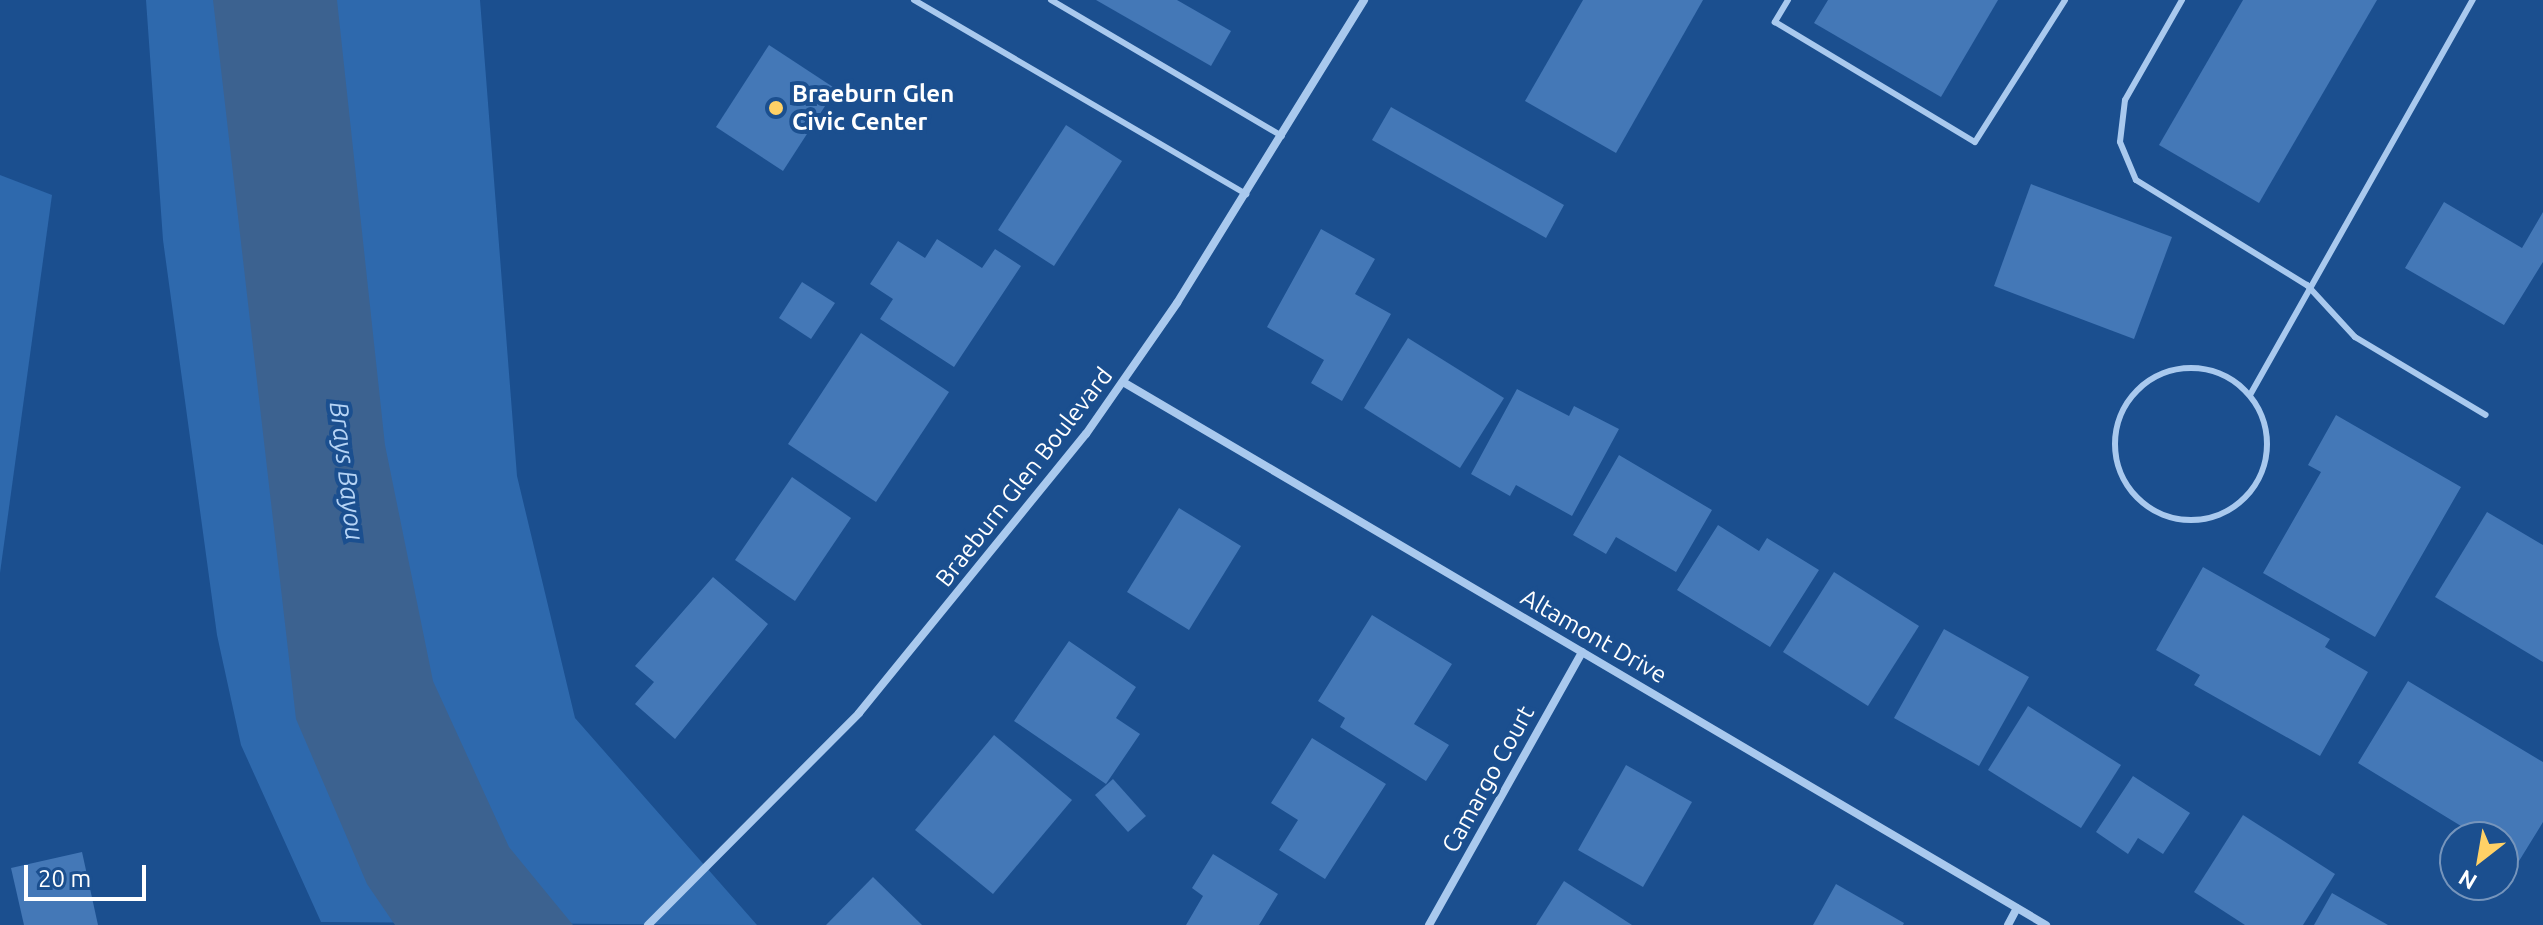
<!DOCTYPE html>
<html>
<head>
<meta charset="utf-8">
<style>
	body { margin:0 }
	#map { position:relative; width:2543px; height:925px; overflow:hidden; background:#1b4f8f; font-family:Ubuntu,sans-serif }
	div>[style] { position:absolute }
	.green>* { inset:0; background:#2e69ad }
	.water>* { inset:0; background:#3c6290 }
	.building>* { inset:0; background:#4478b7 }
	.service>* { height:6px; margin:-3px; padding:0 3px; transform-origin:3px; border-radius:3px; background:#a9c9ee }
	.service>.ring { margin:-3px; padding:0; box-sizing:content-box; background:none; border:6px solid #a9c9ee; border-radius:50% }
	.minor>* { height:8px; margin:-4px; padding:0 4px; transform-origin:4px; border-radius:4px; background:#a9c9ee }
	.dots>* { width:22px; height:22px; translate:-50% -50%; box-sizing:border-box; border:4px solid #1b4f8f; border-radius:50% }
	span { translate:-50% -50%; white-space:nowrap; text-align:center; line-height:1.15; -webkit-text-stroke:8px #1b4f8f; paint-order:stroke }
	.poi-label { font-size:24px; color:#fff; font-weight:700 }
	.left { translate:0 -50%; text-align:left }
	.street-label { font-size:24px; color:#fff }
	.water-label { font-size:26px; color:#b5d3f5; font-style:italic }
	.north { position:absolute; left:2439px; top:821px; width:80px; height:80px; box-sizing:border-box; background:#1b4f8f; border:2px solid #7695bc; border-radius:50%; rotate:211deg; font-size:22px; font-weight:700; line-height:32px; text-align:center; color:#fff }
	.north::after { content:''; display:block; margin:auto; width:28px; height:36px; background:#ffd166; clip-path:polygon(50% 0,100% 100%,50% 72%,0 100%) }
	.scale { position:absolute; left:24px; top:865px; width:122px; height:36px; box-sizing:border-box; border:4px solid #fff; border-top:0; padding-left:10px; font-size:24px; line-height:28px; white-space:nowrap; color:#fff; -webkit-text-stroke:6px #1b4f8f; paint-order:stroke }
</style>
</head>
<body>
<div id="map">
	<div class="green">
		<i style="clip-path:polygon(146px 0,480px 0,517px 476px,575px 718px,757px 925px,321px 922px,241px 745px,217px 635px,163px 240px)"></i>
		<i style="clip-path:polygon(0 175px,52px 195px,0 573px)"></i>
	</div>
	<div class="water">
		<i style="clip-path:polygon(213px 0,337px 0,385px 445px,433px 681px,509px 847px,573px 925px,395px 925px,367px 884px,296px 719px)"></i>
	</div>
	<div class="building">
		<i style="clip-path:polygon(1096px 0,1177px 0,1231px 31px,1211px 66px)"></i>
		<i style="clip-path:polygon(1583px 0,1703px 0,1616px 153px,1525px 101px)"></i>
		<i style="clip-path:polygon(1828px 0,1998px 0,1941px 97px,1814px 23px)"></i>
		<i style="clip-path:polygon(2243px 0,2377px 0,2259px 203px,2159px 145px)"></i>
		<i style="clip-path:polygon(769px 45px,836px 89px,783px 171px,716px 127px)"></i>
		<i style="clip-path:polygon(1391px 107px,1564px 205px,1546px 238px,1372px 140px)"></i>
		<i style="clip-path:polygon(1066px 125px,1122px 161px,1054px 266px,998px 230px)"></i>
		<i style="clip-path:polygon(2031px 184px,2172px 237px,2134px 339px,1994px 286px)"></i>
		<i style="clip-path:polygon(2444px 202px,2522px 248px,2543px 212px,2543px 262px,2504px 325px,2405px 268px)"></i>
		<i style="clip-path:polygon(1321px 229px,1375px 259px,1355px 294px,1391px 314px,1342px 401px,1311px 383px,1324px 360px,1267px 327px)"></i>
		<i style="clip-path:polygon(937px 239px,982px 268px,995px 249px,1021px 266px,954px 367px,880px 319px,893px 299px,870px 284px,898px 241px,925px 258px)"></i>
		<i style="clip-path:polygon(802px 282px,835px 303px,811px 339px,779px 318px)"></i>
		<i style="clip-path:polygon(861px 333px,949px 392px,876px 502px,788px 444px)"></i>
		<i style="clip-path:polygon(1408px 338px,1504px 398px,1460px 468px,1364px 408px)"></i>
		<i style="clip-path:polygon(1517px 389px,1569px 416px,1574px 406px,1619px 429px,1572px 516px,1516px 485px,1510px 496px,1471px 474px)"></i>
		<i style="clip-path:polygon(2336px 415px,2461px 487px,2375px 637px,2263px 573px,2321px 472px,2308px 465px)"></i>
		<i style="clip-path:polygon(1619px 455px,1712px 510px,1676px 572px,1616px 537px,1606px 554px,1573px 535px)"></i>
		<i style="clip-path:polygon(792px 477px,851px 518px,795px 601px,735px 560px)"></i>
		<i style="clip-path:polygon(1179px 508px,1241px 546px,1189px 630px,1127px 592px)"></i>
		<i style="clip-path:polygon(2487px 512px,2543px 545px,2543px 662px,2435px 597px)"></i>
		<i style="clip-path:polygon(1718px 525px,1759px 551px,1767px 538px,1819px 570px,1770px 647px,1677px 590px)"></i>
		<i style="clip-path:polygon(2203px 567px,2330px 639px,2325px 647px,2368px 672px,2320px 756px,2194px 685px,2200px 675px,2156px 650px)"></i>
		<i style="clip-path:polygon(1834px 572px,1919px 626px,1868px 706px,1783px 652px)"></i>
		<i style="clip-path:polygon(713px 577px,768px 624px,675px 739px,635px 704px,654px 682px,635px 666px)"></i>
		<i style="clip-path:polygon(1372px 615px,1452px 664px,1414px 724px,1449px 745px,1426px 781px,1340px 727px,1345px 718px,1318px 701px)"></i>
		<i style="clip-path:polygon(1944px 629px,2029px 677px,1979px 766px,1894px 718px)"></i>
		<i style="clip-path:polygon(1069px 641px,1136px 687px,1116px 718px,1140px 734px,1106px 784px,1014px 721px)"></i>
		<i style="clip-path:polygon(2408px 681px,2543px 762px,2543px 822px,2519px 861px,2503px 852px,2503px 837px,2479px 837px,2358px 763px)"></i>
		<i style="clip-path:polygon(2028px 706px,2121px 765px,2081px 828px,1988px 770px)"></i>
		<i style="clip-path:polygon(994px 735px,1072px 800px,993px 894px,915px 830px)"></i>
		<i style="clip-path:polygon(1312px 738px,1386px 784px,1325px 879px,1279px 850px,1298px 820px,1271px 803px)"></i>
		<i style="clip-path:polygon(1626px 765px,1692px 802px,1643px 887px,1578px 850px)"></i>
		<i style="clip-path:polygon(2133px 776px,2190px 813px,2163px 854px,2138px 838px,2128px 854px,2096px 832px)"></i>
		<i style="clip-path:polygon(1113px 779px,1146px 816px,1128px 832px,1095px 795px)"></i>
		<i style="clip-path:polygon(2243px 815px,2335px 874px,2303px 925px,2245px 925px,2194px 892px)"></i>
		<i style="clip-path:polygon(82px 852px,98px 925px,24px 925px,11px 868px)"></i>
		<i style="clip-path:polygon(1213px 854px,1278px 894px,1259px 925px,1186px 925px,1203px 896px,1192px 888px)"></i>
		<i style="clip-path:polygon(873px 877px,922px 925px,826px 925px)"></i>
		<i style="clip-path:polygon(1564px 881px,1632px 925px,1536px 925px)"></i>
		<i style="clip-path:polygon(1836px 884px,1904px 923px,1903px 925px,1813px 925px)"></i>
		<i style="clip-path:polygon(2332px 893px,2388px 925px,2314px 925px)"></i>
	</div>
	<div class="service">
		<i style="left:914px;top:0;width:385px;rotate:30.3deg"></i>
		<i style="left:1051px;top:0;width:268px;rotate:30.5deg"></i>
		<i style="left:1788px;top:0;width:26px;rotate:121deg"></i>
		<i style="left:1775px;top:22px;width:233px;rotate:31deg"></i>
		<i style="left:1975px;top:142px;width:168px;rotate:-57.6deg"></i>
		<i style="left:2182px;top:0;width:115px;rotate:119.7deg"></i>
		<i style="left:2125px;top:100px;width:42px;rotate:96.8deg"></i>
		<i style="left:2120px;top:142px;width:41px;rotate:67.2deg"></i>
		<i style="left:2136px;top:180px;width:201px;rotate:31.6deg"></i>
		<i style="left:2307px;top:285px;width:71px;rotate:47.3deg"></i>
		<i style="left:2355px;top:337px;width:152px;rotate:30.8deg"></i>
		<i class="ring" style="left:2115px;top:368px;width:146px;height:146px"></i>
		<i style="left:2250px;top:395px;width:454px;rotate:-60.6deg"></i>
	</div>
	<div class="minor">
		<i style="left:1123px;top:382px;width:1071px;rotate:30.47deg"></i>
		<i style="left:648px;top:925px;width:299px;rotate:-45.1deg"></i>
		<i style="left:859px;top:713px;width:360px;rotate:-50.9deg"></i>
		<i style="left:1086px;top:434px;width:160px;rotate:-55.2deg"></i>
		<i style="left:1177px;top:303px;width:356px;rotate:-58.3deg"></i>
		<i style="left:1429px;top:925px;width:313px;rotate:-60.7deg"></i>
		<i style="left:2008px;top:925px;width:19px;rotate:-62deg"></i>
	</div>
	<div class="dots">
		<i style="left:776px;top:108px;background:#ffd166"></i>
	</div>
	<div class="poi-label">
		<span class="left" style="left:792px;top:108px">Braeburn Glen<br>Civic Center</span>
	</div>
	<div class="street-label">
		<span style="left:1024px;top:477px;rotate:-52deg">Braeburn Glen Boulevard</span>
		<span style="left:1594px;top:636px;rotate:30deg">Altamont Drive</span>
		<span style="left:1488px;top:779px;rotate:-61deg">Camargo Court</span>
	</div>
	<div class="water-label">
		<span style="left:347px;top:471px;rotate:83deg">Brays Bayou</span>
	</div>
	<div class="north">N</div>
	<div class="scale">20 m</div>
</div>
</body>
</html>
